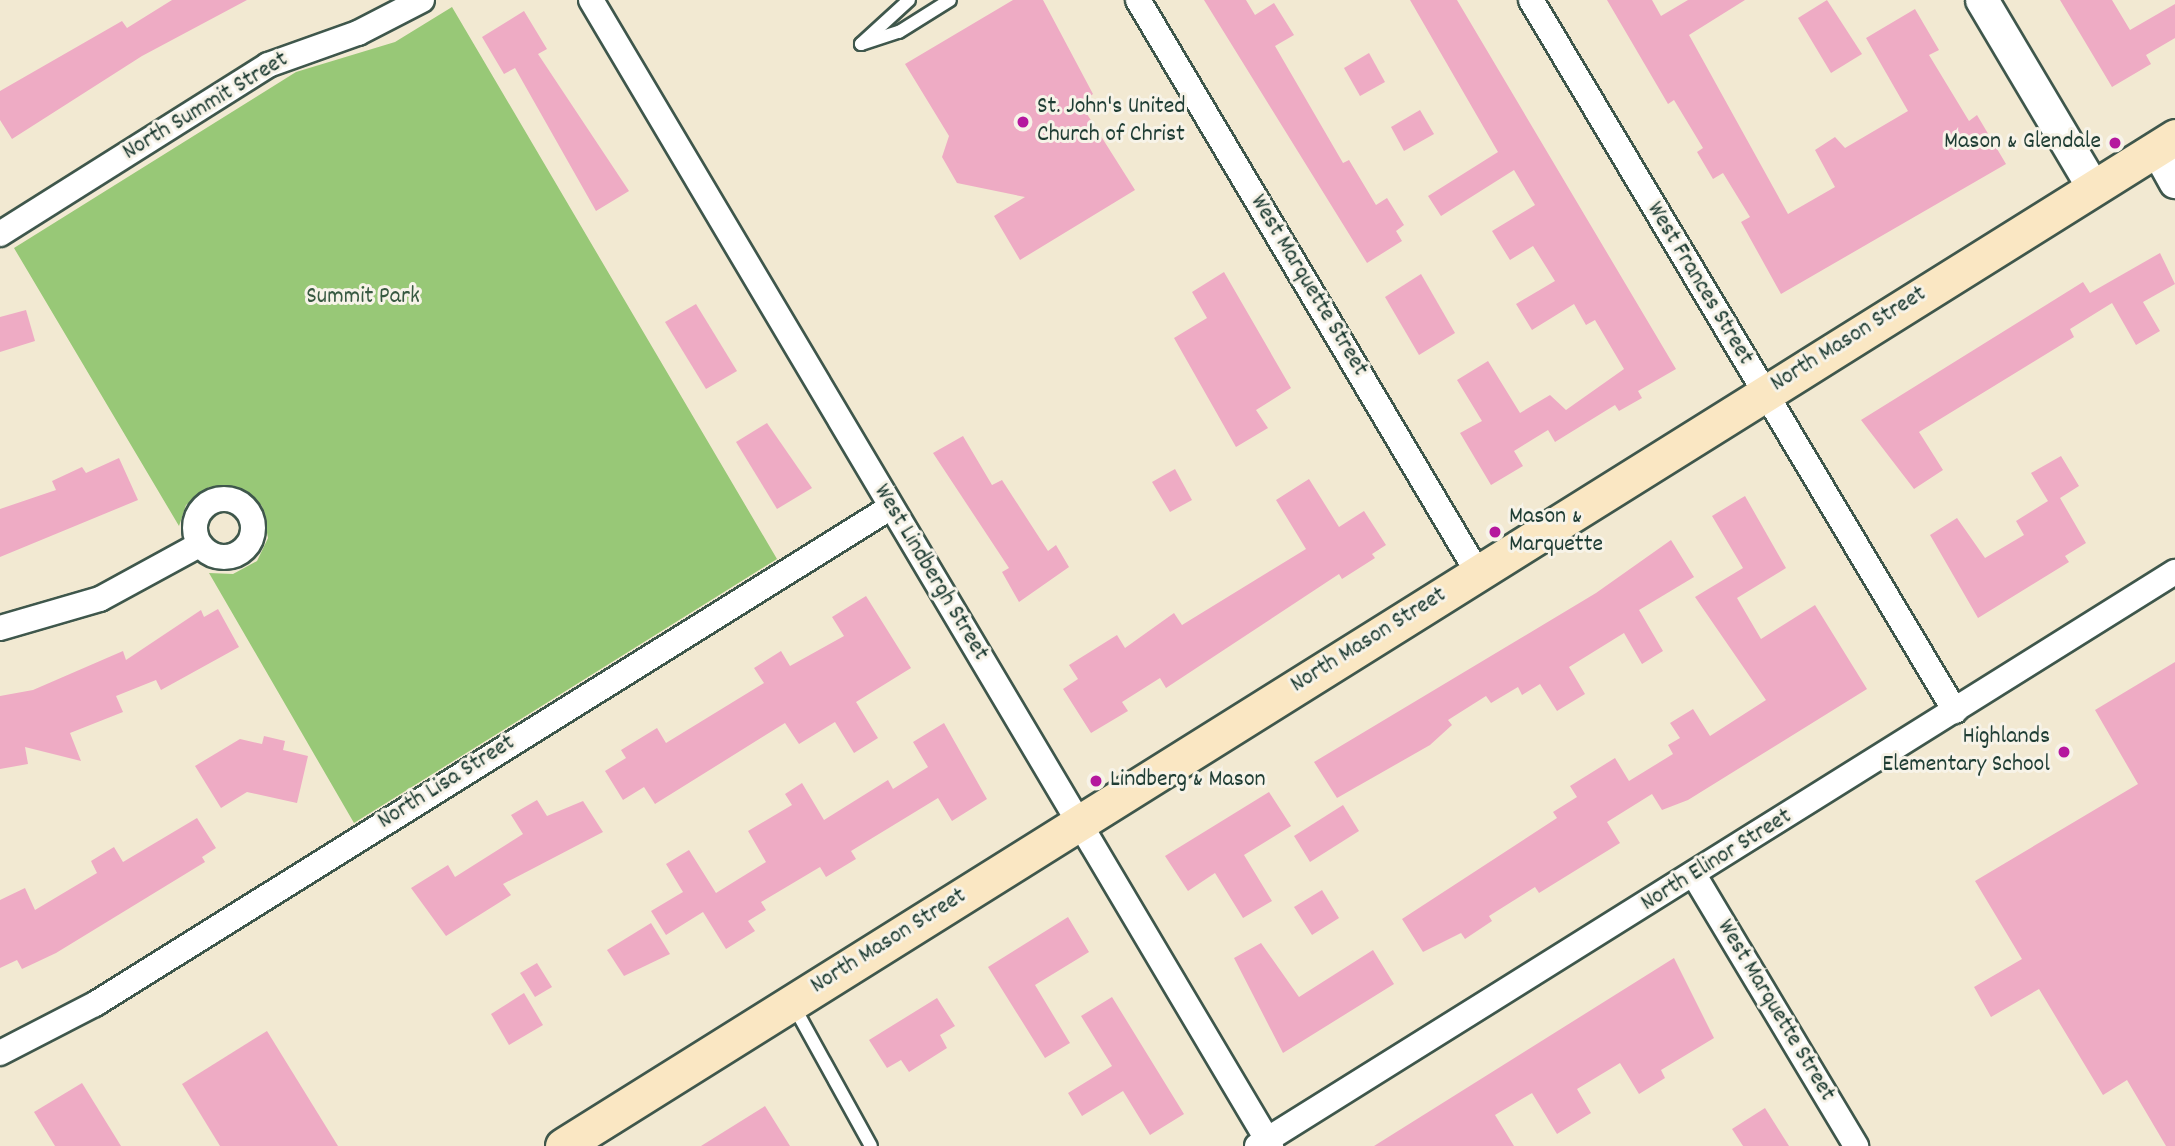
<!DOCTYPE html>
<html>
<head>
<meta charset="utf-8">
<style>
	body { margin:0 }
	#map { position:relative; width:2175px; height:1146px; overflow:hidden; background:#f2e9d2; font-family:Dekko,sans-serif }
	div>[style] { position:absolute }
	.green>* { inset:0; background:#98c877 }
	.building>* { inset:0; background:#eeabc4 }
	.roads { filter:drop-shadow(2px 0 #3f574c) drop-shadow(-2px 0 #3f574c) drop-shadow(0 2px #3f574c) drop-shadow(0 -2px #3f574c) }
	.service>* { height:12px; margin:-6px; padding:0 6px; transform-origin:6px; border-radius:6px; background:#fff }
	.minor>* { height:24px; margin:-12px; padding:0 12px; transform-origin:12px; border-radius:12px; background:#fff }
	.minor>.ring { margin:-12px; padding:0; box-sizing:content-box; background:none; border:24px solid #fff; border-radius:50% }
	.tertiary>* { height:32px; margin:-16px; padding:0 16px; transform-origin:16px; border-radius:16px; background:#fff }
	.secondary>* { height:35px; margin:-17.5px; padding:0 17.5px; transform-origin:17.5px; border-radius:17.5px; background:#fae7c3 }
	.dots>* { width:19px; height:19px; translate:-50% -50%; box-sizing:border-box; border:4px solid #f7f3e8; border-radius:50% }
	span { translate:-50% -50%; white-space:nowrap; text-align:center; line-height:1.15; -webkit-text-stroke:6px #f7f3e8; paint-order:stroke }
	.street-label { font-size:24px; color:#1f3d34 }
	.poi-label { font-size:24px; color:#1f3d34 }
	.left { translate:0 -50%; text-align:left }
	.right { translate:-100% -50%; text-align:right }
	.park-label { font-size:24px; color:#375941 }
</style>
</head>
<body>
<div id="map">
	<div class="green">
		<i style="clip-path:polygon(452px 7px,777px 559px,354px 823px,209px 573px,233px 574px,257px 561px,268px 538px,262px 506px,242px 489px,209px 487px,186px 505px,179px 526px,14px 248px,296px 72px,395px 42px)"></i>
	</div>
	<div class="building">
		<i style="clip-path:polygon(172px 0,247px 0,142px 56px,12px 139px,0 120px,0 91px,122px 21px,127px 28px)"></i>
		<i style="clip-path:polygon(1013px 0,1043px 0,1093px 94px,1080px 103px,1135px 190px,1020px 260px,994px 216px,1025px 197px,957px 183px,942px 157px,949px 136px,905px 64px)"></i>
		<i style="clip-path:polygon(1204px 0,1246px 0,1255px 15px,1274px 3px,1294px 35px,1275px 46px,1343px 163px,1349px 160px,1376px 205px,1387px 198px,1404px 225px,1396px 231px,1402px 241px,1367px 263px)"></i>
		<i style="clip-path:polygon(1410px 0,1457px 0,1676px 369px,1638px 391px,1642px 398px,1619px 411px,1615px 405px,1555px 442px,1548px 430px,1514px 451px,1523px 466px,1491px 485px,1460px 433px,1482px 421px,1457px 380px,1488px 361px,1520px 413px,1550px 395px,1566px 410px,1624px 369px,1595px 320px,1586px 325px,1574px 304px,1532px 330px,1516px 304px,1555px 281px,1533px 246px,1510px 260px,1492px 231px,1535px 205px,1514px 170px,1441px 216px,1428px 196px,1498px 152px)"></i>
		<i style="clip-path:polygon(1607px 0,1652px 0,1661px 16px,1688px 0,1745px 0,1689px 35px,1788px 214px,1835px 187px,1815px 150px,1835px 137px,1845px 148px,1908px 111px,1866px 38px,1915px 9px,1939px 50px,1929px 55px,1969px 121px,1977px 115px,2006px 164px,1781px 294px,1741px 222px,1750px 217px,1723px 173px,1713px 179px,1697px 152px,1703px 148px,1674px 100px,1668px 104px)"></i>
		<i style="clip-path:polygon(1827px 0,1862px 54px,1831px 73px,1798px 18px)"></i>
		<i style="clip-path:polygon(2060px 0,2112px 0,2130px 30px,2175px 4px,2175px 38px,2146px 55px,2151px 64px,2112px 87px)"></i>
		<i style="clip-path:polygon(524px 11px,547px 49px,538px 54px,629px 191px,596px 211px,515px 68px,504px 74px,482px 37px)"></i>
		<i style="clip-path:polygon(1369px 53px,1385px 82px,1360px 96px,1344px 68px)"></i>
		<i style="clip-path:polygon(1420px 110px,1434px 134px,1404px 151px,1391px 127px)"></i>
		<i style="clip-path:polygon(2160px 253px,2175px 284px,2143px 302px,2160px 331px,2136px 345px,2112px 303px,2070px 329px,2074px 337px,1919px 432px,1943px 470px,1914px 489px,1861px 420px,2083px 282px,2090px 293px)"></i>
		<i style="clip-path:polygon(1224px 272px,1291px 388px,1256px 410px,1268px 428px,1236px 447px,1174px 338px,1207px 318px,1192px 292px)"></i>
		<i style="clip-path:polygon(1421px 274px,1455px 333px,1419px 355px,1385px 297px)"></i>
		<i style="clip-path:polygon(696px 304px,737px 371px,706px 389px,665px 322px)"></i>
		<i style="clip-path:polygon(26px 310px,35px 341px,0 352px,0 317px)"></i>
		<i style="clip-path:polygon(767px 423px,812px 488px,777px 509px,736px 442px)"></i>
		<i style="clip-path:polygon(963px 436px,992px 485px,1002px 480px,1048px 551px,1056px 545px,1069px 567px,1019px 602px,1002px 572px,1009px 568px,933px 453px)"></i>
		<i style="clip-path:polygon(2061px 456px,2079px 486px,2060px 498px,2086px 543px,2065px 556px,2069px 562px,1978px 618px,1930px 535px,1957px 518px,1985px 558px,2024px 535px,2016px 521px,2048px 501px,2031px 473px)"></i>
		<i style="clip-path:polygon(119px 458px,138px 500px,0 557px,0 509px,56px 490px,52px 481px,82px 467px,86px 473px)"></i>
		<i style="clip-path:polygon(1175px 469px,1192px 500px,1170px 512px,1152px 482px)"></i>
		<i style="clip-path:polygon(1309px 479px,1339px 527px,1364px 511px,1386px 545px,1372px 554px,1375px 558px,1342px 579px,1339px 574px,1166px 688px,1160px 678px,1122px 702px,1128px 711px,1091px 733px,1063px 689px,1078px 679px,1069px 665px,1117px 635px,1125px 648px,1174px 613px,1182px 625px,1306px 549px,1276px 500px)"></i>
		<i style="clip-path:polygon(1745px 496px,1786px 568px,1737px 598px,1761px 639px,1815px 605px,1867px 689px,1688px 800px,1662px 810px,1652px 794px,1607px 822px,1620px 843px,1539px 893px,1535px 887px,1489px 916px,1492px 921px,1465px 939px,1461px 933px,1423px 952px,1402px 919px,1557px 818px,1553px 812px,1577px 797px,1570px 786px,1615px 758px,1629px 781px,1673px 754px,1668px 745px,1680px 738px,1670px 723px,1693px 709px,1710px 736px,1766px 700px,1695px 597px,1743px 568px,1712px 516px)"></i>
		<i style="clip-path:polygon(1671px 540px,1694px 577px,1639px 610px,1663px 651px,1642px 664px,1624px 633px,1569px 667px,1585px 694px,1557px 711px,1540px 684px,1522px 695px,1518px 687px,1491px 703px,1486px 696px,1448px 720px,1452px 725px,1430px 745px,1337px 798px,1314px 762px,1596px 593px)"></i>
		<i style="clip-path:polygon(866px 596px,911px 668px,856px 702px,878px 738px,854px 753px,835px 722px,799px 744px,785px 723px,655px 804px,644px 787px,623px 800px,605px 771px,626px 758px,621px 750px,657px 728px,666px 743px,764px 683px,754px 668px,781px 651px,790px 666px,844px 636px,832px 617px)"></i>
		<i style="clip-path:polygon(218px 609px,239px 647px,161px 690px,156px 680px,116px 696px,123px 712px,70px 733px,81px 761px,25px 747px,28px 764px,0 769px,0 696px,33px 690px,123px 651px,126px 660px,201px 610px,204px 617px)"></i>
		<i style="clip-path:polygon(2175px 662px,2175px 1146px,2166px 1146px,2127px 1080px,2103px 1095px,2039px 989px,1991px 1017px,1974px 987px,2022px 959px,1975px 881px,2138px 784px,2095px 710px)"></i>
		<i style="clip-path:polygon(944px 723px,987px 799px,952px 821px,938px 798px,851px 851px,856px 859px,826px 877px,820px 867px,761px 902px,766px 910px,748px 921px,755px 931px,726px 949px,703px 912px,666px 935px,651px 911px,683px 892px,666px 864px,689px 850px,716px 893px,766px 862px,748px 831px,792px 805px,785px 794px,802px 783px,824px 820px,888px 780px,893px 789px,928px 767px,913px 742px)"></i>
		<i style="clip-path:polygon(264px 736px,285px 741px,283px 750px,308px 756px,297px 803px,247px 792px,221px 808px,195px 766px,240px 739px,262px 744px)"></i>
		<i style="clip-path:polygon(1269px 792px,1291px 826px,1244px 855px,1272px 901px,1243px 918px,1215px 873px,1188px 891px,1165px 856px)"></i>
		<i style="clip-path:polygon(537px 800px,547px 816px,583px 801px,603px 832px,503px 884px,511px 895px,446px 936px,411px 888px,448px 865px,455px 877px,523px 834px,511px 815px)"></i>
		<i style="clip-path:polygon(1343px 805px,1359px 831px,1310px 862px,1294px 836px)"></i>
		<i style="clip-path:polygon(197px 818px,216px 848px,202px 857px,205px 862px,56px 953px,22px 969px,17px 960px,0 968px,0 900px,25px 888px,35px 910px,97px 873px,91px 861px,114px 847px,123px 862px)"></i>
		<i style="clip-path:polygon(1322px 890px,1339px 918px,1312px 935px,1294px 907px)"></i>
		<i style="clip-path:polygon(1068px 917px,1089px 952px,1035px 985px,1070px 1043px,1045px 1058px,988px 967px)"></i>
		<i style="clip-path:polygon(651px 923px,670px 954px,624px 976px,607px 950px)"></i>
		<i style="clip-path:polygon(1261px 943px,1299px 997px,1373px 950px,1394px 984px,1283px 1053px,1234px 958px)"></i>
		<i style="clip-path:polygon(1674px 958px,1714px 1038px,1661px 1070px,1665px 1078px,1639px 1094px,1620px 1063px,1577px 1089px,1591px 1113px,1557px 1134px,1532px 1093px,1495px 1115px,1514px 1146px,1374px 1146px)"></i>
		<i style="clip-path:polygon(537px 963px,552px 987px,535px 997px,520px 973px)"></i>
		<i style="clip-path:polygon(524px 993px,543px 1025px,509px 1045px,491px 1014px)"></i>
		<i style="clip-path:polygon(1112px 997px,1184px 1114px,1150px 1135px,1123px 1091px,1082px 1116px,1068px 1093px,1112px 1066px,1081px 1016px)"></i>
		<i style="clip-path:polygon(937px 998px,955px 1026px,940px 1035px,947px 1048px,909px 1072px,901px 1060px,887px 1068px,869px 1040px)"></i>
		<i style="clip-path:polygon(267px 1031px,338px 1146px,220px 1146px,182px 1084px)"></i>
		<i style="clip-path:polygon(82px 1083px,121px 1146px,55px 1146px,34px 1112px)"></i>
		<i style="clip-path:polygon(765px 1106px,790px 1146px,701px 1146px)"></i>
		<i style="clip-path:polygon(1765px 1108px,1789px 1146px,1743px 1146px,1732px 1129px)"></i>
	</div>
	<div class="roads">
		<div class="service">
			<i style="left:861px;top:44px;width:40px;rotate:-18deg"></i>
			<i style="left:899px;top:32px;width:60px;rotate:-32.1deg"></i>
			<i style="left:861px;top:44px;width:65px;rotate:-42.5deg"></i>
			<i style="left:792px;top:1003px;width:163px;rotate:61.1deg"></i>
		</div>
		<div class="minor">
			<i style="left:591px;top:0;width:1333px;rotate:59.32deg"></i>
			<i style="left:1138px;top:0;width:666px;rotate:59.32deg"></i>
			<i style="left:1531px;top:0;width:828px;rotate:59.19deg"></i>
			<i style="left:0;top:234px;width:317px;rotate:-32.2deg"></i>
			<i style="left:268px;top:65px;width:96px;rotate:-19.6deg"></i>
			<i style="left:358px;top:33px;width:72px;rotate:-27.3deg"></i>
			<i class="ring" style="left:195px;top:499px;width:34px;height:34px"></i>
			<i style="left:0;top:628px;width:104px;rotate:-16.2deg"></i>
			<i style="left:100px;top:599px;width:113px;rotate:-28.6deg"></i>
			<i style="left:1694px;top:875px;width:316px;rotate:59.1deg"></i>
			<i style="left:0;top:1053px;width:107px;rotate:-27.3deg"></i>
			<i style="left:95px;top:1004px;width:938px;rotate:-31.98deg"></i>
			<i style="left:1257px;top:1146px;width:1083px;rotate:-32.02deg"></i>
		</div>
		<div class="tertiary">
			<i style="left:1982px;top:0;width:217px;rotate:59.3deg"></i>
			<i style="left:2157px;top:149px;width:38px;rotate:61deg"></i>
		</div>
		<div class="secondary">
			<i style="left:563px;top:1146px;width:1902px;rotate:-32.04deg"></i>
		</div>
	</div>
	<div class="dots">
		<i style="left:1023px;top:122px;background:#b5179e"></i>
		<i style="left:2115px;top:143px;background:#b5179e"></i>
		<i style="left:1495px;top:532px;background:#b5179e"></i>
		<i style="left:2064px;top:752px;background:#b5179e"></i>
		<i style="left:1096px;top:781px;background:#b5179e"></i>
	</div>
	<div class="street-label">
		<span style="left:206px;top:107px;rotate:-31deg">North Summit Street</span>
		<span style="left:1699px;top:284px;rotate:59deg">West Frances Street</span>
		<span style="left:1308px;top:286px;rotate:59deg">West Marquette Street</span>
		<span style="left:1849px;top:340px;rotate:-32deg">North Mason Street</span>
		<span style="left:930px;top:573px;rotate:59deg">West Lindbergh Street</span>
		<span style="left:1369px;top:641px;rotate:-32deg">North Mason Street</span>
		<span style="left:447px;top:783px;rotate:-32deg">North Lisa Street</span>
		<span style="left:1717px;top:861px;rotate:-32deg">North Elinor Street</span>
		<span style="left:889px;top:942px;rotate:-32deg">North Mason Street</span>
		<span style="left:1775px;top:1011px;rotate:59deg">West Marquette Street</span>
	</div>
	<div class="poi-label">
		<span class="left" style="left:1037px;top:122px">St. John's United<br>Church of Christ</span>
		<span class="right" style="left:2101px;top:143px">Mason &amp; Glendale</span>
		<span class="left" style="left:1509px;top:532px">Mason &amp;<br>Marquette</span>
		<span class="right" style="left:2050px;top:752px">Highlands<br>Elementary School</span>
		<span class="left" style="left:1110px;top:781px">Lindberg &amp; Mason</span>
	</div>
	<div class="park-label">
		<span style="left:363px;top:298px">Summit Park</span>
	</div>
</div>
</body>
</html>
